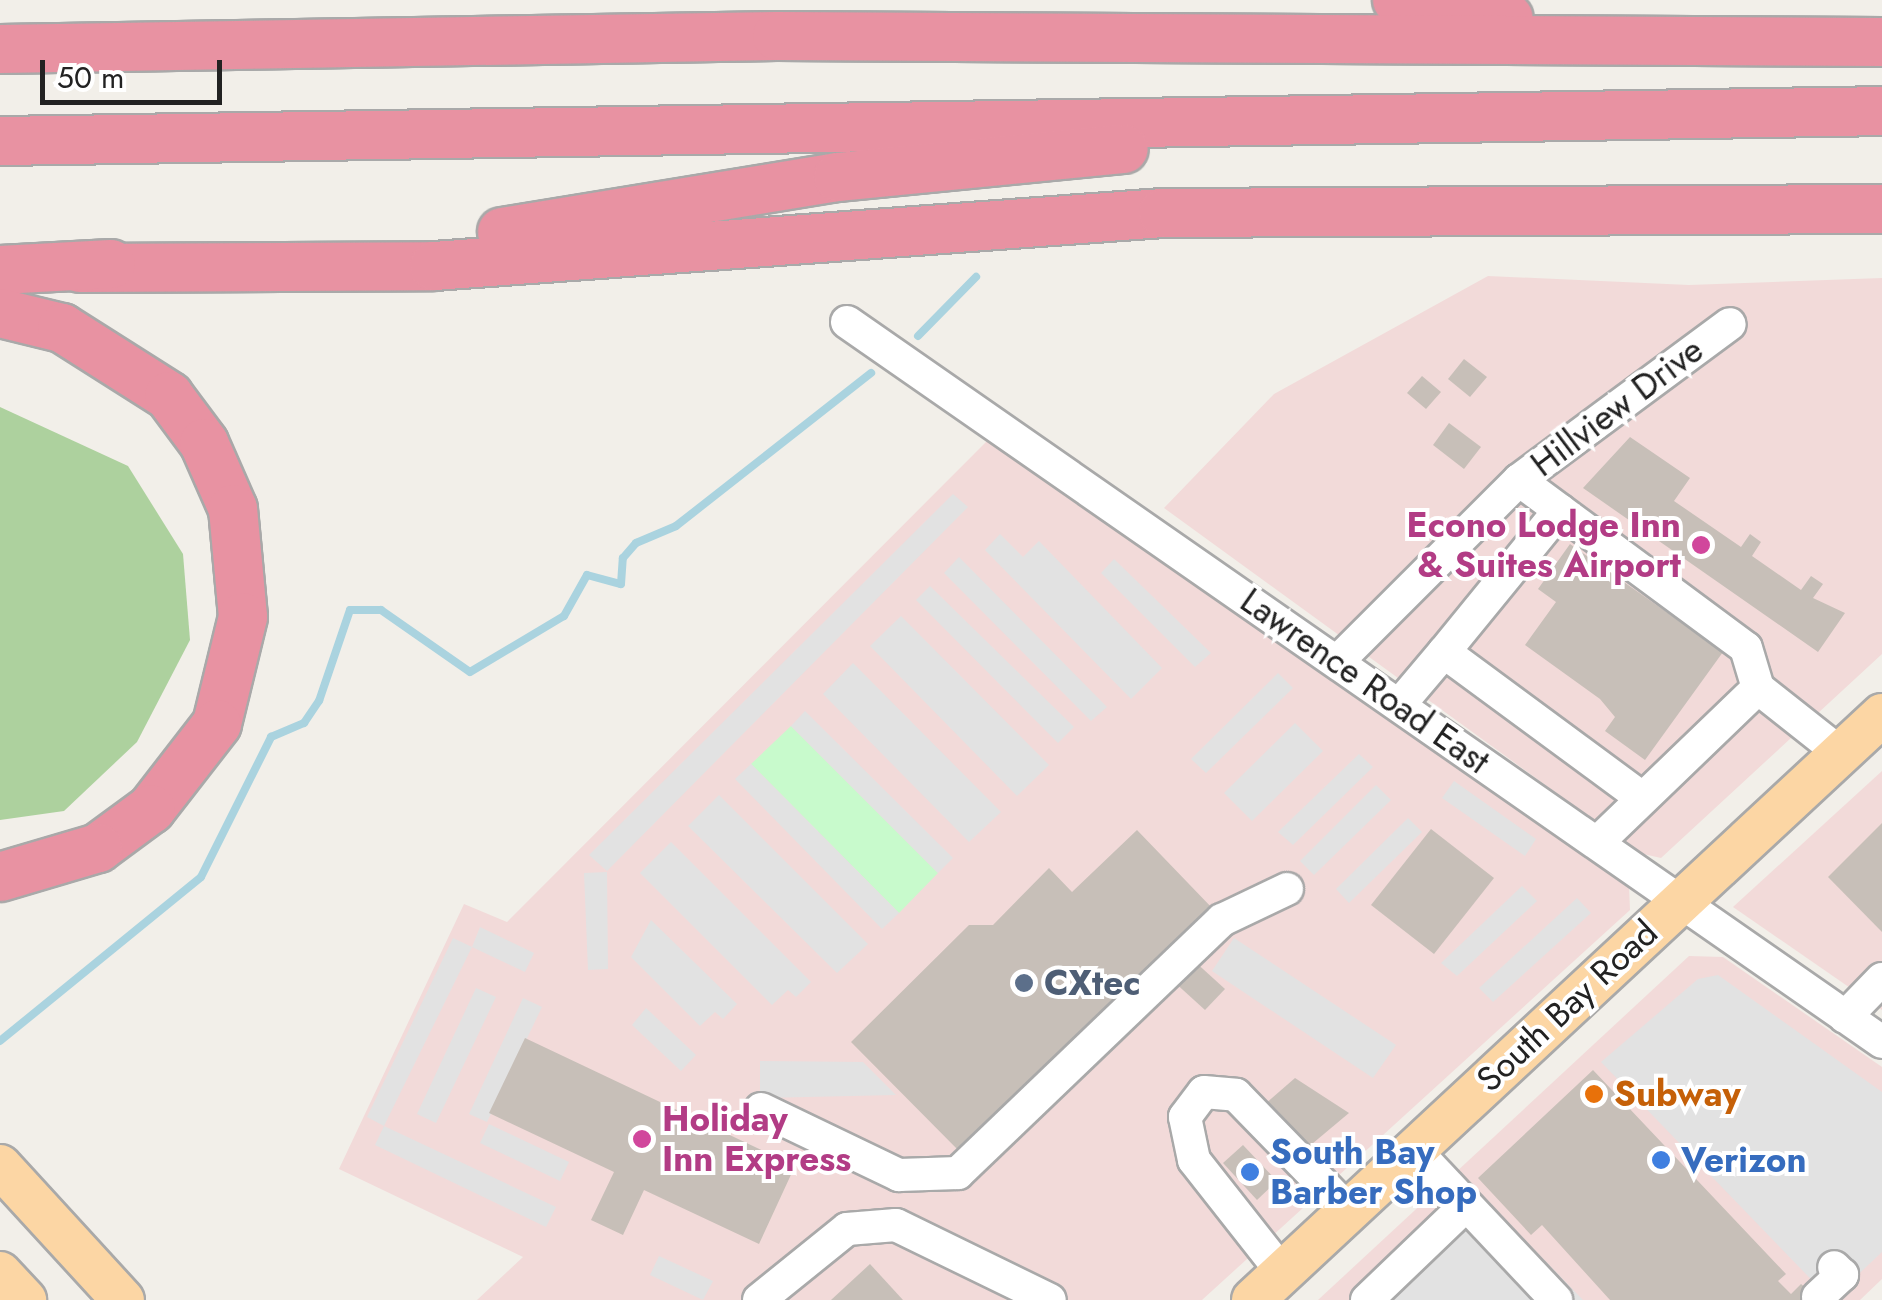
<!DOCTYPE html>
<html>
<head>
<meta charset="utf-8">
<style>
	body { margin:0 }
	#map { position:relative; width:1882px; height:1300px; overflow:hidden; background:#f2efe9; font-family:Jost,sans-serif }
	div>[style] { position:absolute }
	.commercial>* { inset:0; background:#f2dad9 }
	.forest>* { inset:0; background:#add19e }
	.park>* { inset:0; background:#c8facc }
	.parking>* { inset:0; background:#e2e2e2 }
	.stream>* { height:8px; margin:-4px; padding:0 4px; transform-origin:4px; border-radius:4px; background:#aad3df }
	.building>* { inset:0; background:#c7bfb8 }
	.roads { filter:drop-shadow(2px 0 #a9a9a9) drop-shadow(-2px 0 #a9a9a9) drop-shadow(0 2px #a9a9a9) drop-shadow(0 -2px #a9a9a9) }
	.minor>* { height:32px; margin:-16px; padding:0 16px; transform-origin:16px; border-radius:16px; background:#fff }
	.major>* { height:42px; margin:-21px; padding:0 21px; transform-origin:21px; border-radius:21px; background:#fcd6a4 }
	.highway>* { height:48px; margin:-24px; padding:0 24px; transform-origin:24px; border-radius:24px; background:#e892a2 }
	.dots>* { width:28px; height:28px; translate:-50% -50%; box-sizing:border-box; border:5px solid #fff; border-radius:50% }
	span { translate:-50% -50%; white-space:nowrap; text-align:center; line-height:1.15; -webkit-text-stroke:8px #fff; paint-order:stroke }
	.street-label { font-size:35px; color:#222 }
	.hotel-label { font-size:35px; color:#b23c85; font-weight:700 }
	.right { translate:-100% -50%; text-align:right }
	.left { translate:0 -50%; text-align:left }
	.service-label { font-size:35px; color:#4e5e75; font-weight:700 }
	.food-label { font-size:35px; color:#c56008; font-weight:700 }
	.shop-label { font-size:35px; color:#366cbe; font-weight:700 }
	.scale { position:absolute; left:40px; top:60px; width:182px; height:45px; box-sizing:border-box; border:5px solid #222; border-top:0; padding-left:12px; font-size:30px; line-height:35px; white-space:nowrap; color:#222; -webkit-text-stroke:8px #fff; paint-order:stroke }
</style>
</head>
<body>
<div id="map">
	<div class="commercial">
		<i style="clip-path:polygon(1488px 276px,1689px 285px,1882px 278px,1882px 654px,1661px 858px,1639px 853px,1164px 508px,1274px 394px)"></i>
		<i style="clip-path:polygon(990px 438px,1629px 886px,1630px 910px,1202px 1300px,477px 1300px,523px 1257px,339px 1169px,464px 904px,507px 922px)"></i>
		<i style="clip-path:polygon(1882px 771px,1882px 1010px,1733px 907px)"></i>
		<i style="clip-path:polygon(1689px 956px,1723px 957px,1882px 1067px,1882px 1279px,1860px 1300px,1318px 1300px)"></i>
	</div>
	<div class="forest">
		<i style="clip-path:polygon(0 407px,128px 466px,183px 554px,190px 640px,137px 742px,64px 811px,0 820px)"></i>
	</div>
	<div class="park">
		<i style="clip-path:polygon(791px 726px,938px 873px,899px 913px,751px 764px)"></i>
	</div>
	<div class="parking">
		<i style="clip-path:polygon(953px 494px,968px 507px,607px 871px,589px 855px)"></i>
		<i style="clip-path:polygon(1000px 534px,1023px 557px,1039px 541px,1162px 668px,1131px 699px,985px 550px)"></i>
		<i style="clip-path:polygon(959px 557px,1107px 707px,1091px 721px,944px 573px)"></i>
		<i style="clip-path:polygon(1114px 559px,1211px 653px,1195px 667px,1101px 573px)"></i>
		<i style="clip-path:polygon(930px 586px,1074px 727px,1058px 743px,916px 600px)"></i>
		<i style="clip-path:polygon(901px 616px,1049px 765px,1017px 796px,870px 646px)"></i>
		<i style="clip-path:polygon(853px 663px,1001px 812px,969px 842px,823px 694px)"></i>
		<i style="clip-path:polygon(1278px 673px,1293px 688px,1206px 773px,1191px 759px)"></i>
		<i style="clip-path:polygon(805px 711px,953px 858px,938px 873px,791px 726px)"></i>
		<i style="clip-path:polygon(1295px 723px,1323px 751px,1252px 821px,1224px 793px)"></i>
		<i style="clip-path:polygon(1359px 754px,1373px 767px,1293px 845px,1278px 832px)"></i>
		<i style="clip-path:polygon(751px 764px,899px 913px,882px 929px,735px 779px)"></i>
		<i style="clip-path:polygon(1454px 781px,1536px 839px,1525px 856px,1442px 798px)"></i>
		<i style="clip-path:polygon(1376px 785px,1391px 800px,1314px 875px,1300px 861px)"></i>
		<i style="clip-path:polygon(719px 795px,868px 944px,837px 973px,688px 826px)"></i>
		<i style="clip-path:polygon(1408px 818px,1422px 832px,1349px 903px,1336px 889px)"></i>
		<i style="clip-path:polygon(671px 842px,811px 982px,796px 997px,788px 990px,772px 1005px,640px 873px)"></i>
		<i style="clip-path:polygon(607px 872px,608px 969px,588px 970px,584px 873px)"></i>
		<i style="clip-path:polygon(1522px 886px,1537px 901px,1457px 976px,1441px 963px)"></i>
		<i style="clip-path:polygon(1577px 898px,1591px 913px,1493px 1002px,1479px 988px)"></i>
		<i style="clip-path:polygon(651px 920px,737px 1004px,723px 1019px,715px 1012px,700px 1026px,631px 957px)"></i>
		<i style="clip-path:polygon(480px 927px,534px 953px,525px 972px,472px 947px,384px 1126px,556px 1207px,546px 1227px,375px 1145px,384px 1126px,367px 1117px,453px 938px,472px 947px)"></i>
		<i style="clip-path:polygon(1234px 938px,1396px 1045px,1373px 1078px,1212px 971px)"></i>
		<i style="clip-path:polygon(1718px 975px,1882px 1092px,1882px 1252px,1831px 1300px,1601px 1062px,1698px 979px)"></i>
		<i style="clip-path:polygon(476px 988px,496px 997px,436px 1123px,417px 1114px)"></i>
		<i style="clip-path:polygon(523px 998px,542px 1007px,487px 1122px,469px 1114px)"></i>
		<i style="clip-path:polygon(646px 1008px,696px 1055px,681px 1071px,632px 1025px)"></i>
		<i style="clip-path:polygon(760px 1061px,863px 1062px,896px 1095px,760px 1098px)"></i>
		<i style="clip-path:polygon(489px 1124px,569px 1162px,560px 1181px,480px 1143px)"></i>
		<i style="clip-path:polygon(1471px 1184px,1583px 1300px,1350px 1300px)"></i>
		<i style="clip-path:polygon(659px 1256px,713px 1281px,703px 1300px,650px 1275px)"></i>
	</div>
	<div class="stream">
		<i style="left:918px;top:336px;width:83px;rotate:-45.5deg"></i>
		<i style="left:0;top:1041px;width:259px;rotate:-39.2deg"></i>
		<i style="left:201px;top:877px;width:157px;rotate:-63.4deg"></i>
		<i style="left:271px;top:737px;width:36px;rotate:-23deg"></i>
		<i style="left:304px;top:723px;width:27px;rotate:-56deg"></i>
		<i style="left:319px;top:701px;width:96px;rotate:-71.2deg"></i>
		<i style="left:350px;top:610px;width:31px"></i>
		<i style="left:381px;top:610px;width:108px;rotate:34.9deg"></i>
		<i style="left:470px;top:672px;width:109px;rotate:-30.8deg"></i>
		<i style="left:564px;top:616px;width:47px;rotate:-60.7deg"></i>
		<i style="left:587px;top:575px;width:35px;rotate:15deg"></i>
		<i style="left:621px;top:584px;width:26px;rotate:-86deg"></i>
		<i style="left:623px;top:558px;width:20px;rotate:-49deg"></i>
		<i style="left:636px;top:543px;width:43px;rotate:-23deg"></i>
		<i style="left:676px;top:526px;width:248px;rotate:-38.1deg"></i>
	</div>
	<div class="building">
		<i style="clip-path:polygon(1464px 359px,1487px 377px,1470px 397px,1448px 379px)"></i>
		<i style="clip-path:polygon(1422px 376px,1441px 392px,1426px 409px,1407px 393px)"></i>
		<i style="clip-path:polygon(1449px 423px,1481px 447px,1464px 469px,1433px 445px)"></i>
		<i style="clip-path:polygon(1630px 437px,1690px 478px,1674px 501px,1741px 547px,1750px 534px,1761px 542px,1752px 556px,1801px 590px,1811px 576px,1823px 584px,1813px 598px,1845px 613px,1818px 652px,1583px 488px)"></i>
		<i style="clip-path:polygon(1570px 544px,1723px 652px,1645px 760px,1605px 731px,1615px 717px,1600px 699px,1525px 645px,1556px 602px,1538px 589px)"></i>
		<i style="clip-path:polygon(1882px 823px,1882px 932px,1828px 877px)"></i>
		<i style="clip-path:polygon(1431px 829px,1494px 878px,1434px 954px,1371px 905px)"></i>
		<i style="clip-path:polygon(1137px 830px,1214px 910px,962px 1154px,851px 1042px,969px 925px,993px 925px,1049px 868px,1072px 892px)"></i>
		<i style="clip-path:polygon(1192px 959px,1225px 989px,1205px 1010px,1172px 980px)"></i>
		<i style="clip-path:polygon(525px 1038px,795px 1166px,759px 1244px,644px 1190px,623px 1235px,591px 1220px,614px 1172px,489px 1113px)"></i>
		<i style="clip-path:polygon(1593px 1070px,1786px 1274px,1778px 1281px,1791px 1294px,1801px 1284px,1821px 1300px,1610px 1300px,1542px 1225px,1531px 1235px,1478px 1178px)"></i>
		<i style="clip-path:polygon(1295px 1078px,1349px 1113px,1306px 1149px,1265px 1104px)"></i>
		<i style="clip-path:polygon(1243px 1145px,1277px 1181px,1257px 1200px,1223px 1163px)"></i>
		<i style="clip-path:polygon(870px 1264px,903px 1300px,831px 1300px)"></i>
	</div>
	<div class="roads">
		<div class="minor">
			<i style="left:847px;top:322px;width:1261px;rotate:34.82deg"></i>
			<i style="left:1519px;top:480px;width:282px;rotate:36.5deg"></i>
			<i style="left:1746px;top:648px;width:42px;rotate:73.3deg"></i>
			<i style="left:1444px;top:652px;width:183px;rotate:-50.8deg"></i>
			<i style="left:1338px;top:661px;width:256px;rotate:-45deg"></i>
			<i style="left:1519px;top:480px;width:262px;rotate:-36.5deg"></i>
			<i style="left:1400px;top:704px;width:68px;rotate:-49.8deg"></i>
			<i style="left:1444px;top:652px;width:245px;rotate:36.4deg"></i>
			<i style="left:1598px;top:842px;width:222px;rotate:-43.9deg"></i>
			<i style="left:1758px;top:688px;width:103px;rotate:38.3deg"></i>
			<i style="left:1845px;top:1017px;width:53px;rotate:-45.8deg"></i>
			<i style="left:761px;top:1109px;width:153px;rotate:25.6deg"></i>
			<i style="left:899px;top:1175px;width:59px;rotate:-1.9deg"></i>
			<i style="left:958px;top:1173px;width:366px;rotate:-43.8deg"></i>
			<i style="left:1222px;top:920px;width:72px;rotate:-25.5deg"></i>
			<i style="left:1413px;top:1148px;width:209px;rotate:46.7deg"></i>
			<i style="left:1282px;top:1272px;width:142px;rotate:-128.2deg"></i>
			<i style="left:1194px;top:1160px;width:44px;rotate:-101.8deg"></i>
			<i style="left:1185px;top:1117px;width:31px;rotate:-53deg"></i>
			<i style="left:1204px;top:1092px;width:32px;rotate:5deg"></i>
			<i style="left:1236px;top:1095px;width:161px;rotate:45.8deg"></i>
			<i style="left:1818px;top:1297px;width:33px;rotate:-43deg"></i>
			<i style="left:1842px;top:1275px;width:11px;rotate:-135deg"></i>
			<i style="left:759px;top:1300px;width:113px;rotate:-38.9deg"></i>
			<i style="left:847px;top:1229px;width:49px;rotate:-4.7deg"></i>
			<i style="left:896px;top:1225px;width:171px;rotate:26deg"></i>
			<i style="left:1367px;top:1300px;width:137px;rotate:-43.8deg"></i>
		</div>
		<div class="major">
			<i style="left:0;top:1166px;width:182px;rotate:47.5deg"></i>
			<i style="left:0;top:1273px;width:37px;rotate:47deg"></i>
			<i style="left:1253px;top:1300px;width:859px;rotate:-42.92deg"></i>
		</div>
		<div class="highway">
			<i style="left:1397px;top:0;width:113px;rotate:9.1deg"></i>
			<i style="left:0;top:49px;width:777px;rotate:-0.96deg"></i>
			<i style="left:777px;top:36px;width:1105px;rotate:0.31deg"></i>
			<i style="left:0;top:141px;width:1882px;rotate:-0.91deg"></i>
			<i style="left:502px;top:232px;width:340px;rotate:-9.3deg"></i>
			<i style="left:838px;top:177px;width:287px;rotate:-5.6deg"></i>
			<i style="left:80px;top:268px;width:354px;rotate:-0.3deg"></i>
			<i style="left:434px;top:266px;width:731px;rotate:-4.16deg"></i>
			<i style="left:1163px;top:213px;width:719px;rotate:-0.32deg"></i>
			<i style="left:0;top:270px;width:111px;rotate:-3.1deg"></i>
			<i style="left:0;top:313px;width:64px;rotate:13.6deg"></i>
			<i style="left:62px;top:328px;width:127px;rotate:32.4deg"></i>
			<i style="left:169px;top:396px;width:59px;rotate:53.3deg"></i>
			<i style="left:204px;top:443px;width:72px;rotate:66.3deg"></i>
			<i style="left:233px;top:509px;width:108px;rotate:84.7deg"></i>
			<i style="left:243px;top:617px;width:110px;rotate:103.7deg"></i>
			<i style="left:217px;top:724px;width:108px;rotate:127.8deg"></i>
			<i style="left:151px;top:809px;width:66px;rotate:143.7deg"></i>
			<i style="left:98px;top:848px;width:102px;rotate:163.5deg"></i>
		</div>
	</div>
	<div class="dots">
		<i style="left:1701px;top:545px;background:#d1479c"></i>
		<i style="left:1024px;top:983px;background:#5c6f8a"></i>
		<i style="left:1594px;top:1094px;background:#e8710a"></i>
		<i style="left:642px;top:1139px;background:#d1479c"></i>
		<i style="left:1661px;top:1160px;background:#3f7fe0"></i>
		<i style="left:1250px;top:1172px;background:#3f7fe0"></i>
	</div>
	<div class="street-label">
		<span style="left:1617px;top:407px;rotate:-37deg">Hillview Drive</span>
		<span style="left:1365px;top:681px;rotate:35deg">Lawrence Road East</span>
		<span style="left:1567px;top:1006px;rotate:-43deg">South Bay Road</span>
	</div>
	<div class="hotel-label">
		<span class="right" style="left:1681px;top:545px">Econo Lodge Inn<br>&amp; Suites Airport</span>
		<span class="left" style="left:662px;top:1139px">Holiday<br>Inn Express</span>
	</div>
	<div class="service-label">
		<span class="left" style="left:1044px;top:983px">CXtec</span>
	</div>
	<div class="food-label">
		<span class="left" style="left:1614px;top:1094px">Subway</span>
	</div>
	<div class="shop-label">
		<span class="left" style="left:1270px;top:1172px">South Bay<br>Barber Shop</span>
		<span class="left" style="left:1681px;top:1160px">Verizon</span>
	</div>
	<div class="scale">50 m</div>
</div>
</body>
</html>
